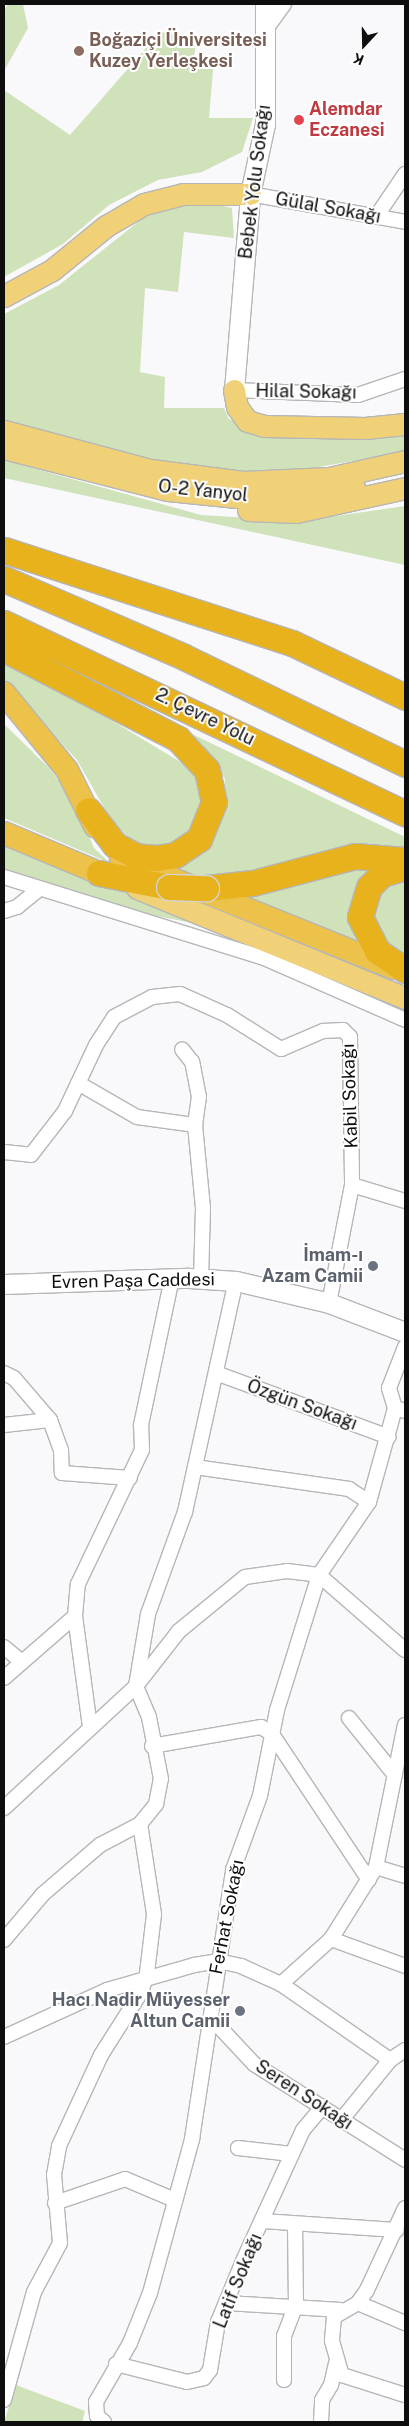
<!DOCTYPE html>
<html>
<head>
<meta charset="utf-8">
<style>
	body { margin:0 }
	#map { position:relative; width:409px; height:2426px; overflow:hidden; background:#f9f9fb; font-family:"Public Sans",sans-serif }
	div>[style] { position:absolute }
	.green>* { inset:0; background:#d0e2ba }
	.roads { filter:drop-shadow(1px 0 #b6b6b8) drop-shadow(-1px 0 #b6b6b8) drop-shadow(0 1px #b6b6b8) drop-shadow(0 -1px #b6b6b8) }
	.minor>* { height:14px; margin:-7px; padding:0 7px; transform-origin:7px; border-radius:7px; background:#fff }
	.tertiary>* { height:18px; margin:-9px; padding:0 9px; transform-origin:9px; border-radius:9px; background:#fff }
	.secondary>* { height:19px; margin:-9.5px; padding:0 9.5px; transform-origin:9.5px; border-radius:9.5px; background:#fff }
	.primary>* { height:21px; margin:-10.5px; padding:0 10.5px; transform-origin:10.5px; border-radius:10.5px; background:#f1d177 }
	.trunk>* { height:22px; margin:-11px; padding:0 11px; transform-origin:11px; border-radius:11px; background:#ecc24a }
	.motorway>* { height:25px; margin:-12.5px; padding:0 12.5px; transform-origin:12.5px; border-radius:12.5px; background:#e7b21c }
	.bridges { filter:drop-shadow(1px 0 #d4d4d4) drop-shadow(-1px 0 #d4d4d4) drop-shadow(0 1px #d4d4d4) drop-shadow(0 -1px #d4d4d4) }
	.motorway-bridge>* { height:25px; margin:-12.5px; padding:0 12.5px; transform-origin:12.5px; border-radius:12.5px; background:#e7b21c }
	.dots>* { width:14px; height:14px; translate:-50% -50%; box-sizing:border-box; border:2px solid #fff; border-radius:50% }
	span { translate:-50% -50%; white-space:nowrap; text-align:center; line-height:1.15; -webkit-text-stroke:4px #fff; paint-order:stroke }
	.education-label { font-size:18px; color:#785e54; font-weight:700 }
	.left { translate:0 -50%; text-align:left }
	.health-label { font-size:18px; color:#be3a42; font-weight:700 }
	.street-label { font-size:18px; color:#0e0e0f }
	.worship-label { font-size:18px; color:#5b616d; font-weight:700 }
	.right { translate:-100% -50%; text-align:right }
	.frame { position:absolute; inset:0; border:5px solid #0e0e0f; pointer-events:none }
	.north { position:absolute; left:339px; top:20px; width:50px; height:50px; -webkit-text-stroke:4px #fff; paint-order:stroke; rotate:201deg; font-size:14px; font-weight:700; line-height:20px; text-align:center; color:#0e0e0f }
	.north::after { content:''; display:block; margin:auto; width:18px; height:22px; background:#0e0e0f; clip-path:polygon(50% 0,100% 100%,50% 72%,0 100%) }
</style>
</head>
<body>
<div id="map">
	<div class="green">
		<i style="clip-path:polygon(8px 4px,23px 4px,28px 28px,4px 71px,4px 11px)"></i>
		<i style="clip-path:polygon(160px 32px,197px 37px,192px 70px,214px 59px,209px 118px,253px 118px,242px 152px,202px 172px,158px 180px,109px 205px,63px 244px,4px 277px,4px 90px,70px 135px)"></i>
		<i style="clip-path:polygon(210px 203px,232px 208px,234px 238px,184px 232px,178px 292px,145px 288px,140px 372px,165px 377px,164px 408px,224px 408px,229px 419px,255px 431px,405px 431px,405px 452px,267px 476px,159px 461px,4px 424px,4px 314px,59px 285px,143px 218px,177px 205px)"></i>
		<i style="clip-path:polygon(4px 460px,201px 515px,301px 521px,405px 506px,405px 565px,4px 478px)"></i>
		<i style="clip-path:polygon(4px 662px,53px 685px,192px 769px,205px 798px,184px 842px,159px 849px,132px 841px,111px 820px,77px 760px,4px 682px)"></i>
		<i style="clip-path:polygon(157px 717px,405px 837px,405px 849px,198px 878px,166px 869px,206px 846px,220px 826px,225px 779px,203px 745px)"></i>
		<i style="clip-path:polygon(4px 724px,49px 768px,74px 801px,94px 848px,110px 863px,4px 818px)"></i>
		<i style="clip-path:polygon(4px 843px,213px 927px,141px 913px,4px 870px)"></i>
		<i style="clip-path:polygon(376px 864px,354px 893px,351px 926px,356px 941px,245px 897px)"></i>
		<i style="clip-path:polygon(405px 876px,405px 958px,387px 948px,370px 922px,376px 893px,388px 882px)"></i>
		<i style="clip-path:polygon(16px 2385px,85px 2411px,82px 2422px,4px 2422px)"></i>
	</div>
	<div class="roads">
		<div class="minor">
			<i style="left:250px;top:194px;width:158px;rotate:10.2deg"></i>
			<i style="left:376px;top:217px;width:52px;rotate:-56deg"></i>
			<i style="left:234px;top:390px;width:124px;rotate:2.3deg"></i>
			<i style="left:358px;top:395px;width:50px;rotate:-18.8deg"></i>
			<i style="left:4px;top:877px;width:272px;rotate:17.3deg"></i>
			<i style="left:264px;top:958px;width:154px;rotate:23.7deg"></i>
			<i style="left:4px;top:911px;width:14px;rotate:-17deg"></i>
			<i style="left:17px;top:907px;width:27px;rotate:-39deg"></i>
			<i style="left:78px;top:1083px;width:68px;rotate:30deg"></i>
			<i style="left:137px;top:1117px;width:59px;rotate:7.9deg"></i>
			<i style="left:195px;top:1125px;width:28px;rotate:-82deg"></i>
			<i style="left:199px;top:1097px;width:36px;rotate:-101deg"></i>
			<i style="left:192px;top:1062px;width:16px;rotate:-128deg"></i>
			<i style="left:195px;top:1125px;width:83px;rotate:84.5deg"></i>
			<i style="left:203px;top:1208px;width:70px;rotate:91.6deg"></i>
			<i style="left:4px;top:1152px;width:27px;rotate:6deg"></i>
			<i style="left:31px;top:1155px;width:56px;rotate:-52.3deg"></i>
			<i style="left:65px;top:1111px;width:73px;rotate:-64.8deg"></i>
			<i style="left:96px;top:1045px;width:33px;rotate:-57deg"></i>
			<i style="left:114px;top:1017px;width:43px;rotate:-27.8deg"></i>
			<i style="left:152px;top:997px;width:28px;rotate:-6deg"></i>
			<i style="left:180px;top:994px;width:51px;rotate:24.1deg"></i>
			<i style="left:227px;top:1015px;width:64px;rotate:32.2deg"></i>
			<i style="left:281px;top:1049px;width:46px;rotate:-23.2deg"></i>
			<i style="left:323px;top:1031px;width:20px;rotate:-3deg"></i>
			<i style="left:343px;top:1030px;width:10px;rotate:45deg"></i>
			<i style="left:350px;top:1037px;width:148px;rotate:89.2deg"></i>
			<i style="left:352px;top:1185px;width:120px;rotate:101deg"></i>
			<i style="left:352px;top:1185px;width:55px;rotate:16.8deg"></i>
			<i style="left:4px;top:1373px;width:11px;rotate:27deg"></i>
			<i style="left:14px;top:1378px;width:55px;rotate:49.4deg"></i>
			<i style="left:50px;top:1420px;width:32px;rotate:70deg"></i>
			<i style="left:61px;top:1450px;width:23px;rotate:88deg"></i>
			<i style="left:62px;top:1473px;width:68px;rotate:4.2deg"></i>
			<i style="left:216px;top:1373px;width:184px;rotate:20.3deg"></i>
			<i style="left:395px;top:1408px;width:21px;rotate:-107deg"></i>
			<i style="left:389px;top:1388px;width:44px;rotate:-68.7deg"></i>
			<i style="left:4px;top:1425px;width:46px;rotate:-6.2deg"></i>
			<i style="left:195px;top:1467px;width:156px;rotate:8.1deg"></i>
			<i style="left:349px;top:1489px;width:24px;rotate:33deg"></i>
			<i style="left:4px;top:1647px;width:23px;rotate:40deg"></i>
			<i style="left:4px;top:1678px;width:94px;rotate:-41.1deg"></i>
			<i style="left:349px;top:1718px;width:73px;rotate:51.1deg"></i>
			<i style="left:90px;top:1727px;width:112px;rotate:-97.7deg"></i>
			<i style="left:75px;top:1616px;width:32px;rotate:-85deg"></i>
			<i style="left:78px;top:1584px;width:148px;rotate:-64.5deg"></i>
			<i style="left:142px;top:1450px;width:25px;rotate:-92deg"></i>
			<i style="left:141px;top:1425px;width:150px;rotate:-78.1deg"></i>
			<i style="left:152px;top:1746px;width:111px;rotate:-9.9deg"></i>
			<i style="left:261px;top:1727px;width:13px;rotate:32deg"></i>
			<i style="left:272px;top:1734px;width:175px;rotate:56.4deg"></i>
			<i style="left:4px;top:1808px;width:180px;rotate:-42.7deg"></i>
			<i style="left:136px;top:1686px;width:70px;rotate:-52deg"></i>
			<i style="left:179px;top:1631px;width:85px;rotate:-39.3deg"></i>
			<i style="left:245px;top:1577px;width:42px;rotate:-8.1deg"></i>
			<i style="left:287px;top:1571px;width:32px;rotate:7deg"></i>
			<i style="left:319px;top:1575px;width:114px;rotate:41.1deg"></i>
			<i style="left:376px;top:1867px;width:30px;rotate:17deg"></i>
			<i style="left:331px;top:1939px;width:79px;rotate:20deg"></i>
			<i style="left:4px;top:1940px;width:60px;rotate:-49.7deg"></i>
			<i style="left:43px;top:1894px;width:75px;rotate:-40.7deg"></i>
			<i style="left:100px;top:1845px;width:45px;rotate:-27.7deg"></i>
			<i style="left:281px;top:1984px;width:133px;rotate:34.9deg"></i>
			<i style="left:390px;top:2060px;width:76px;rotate:129.1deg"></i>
			<i style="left:211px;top:2018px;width:63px;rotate:46.9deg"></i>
			<i style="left:254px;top:2064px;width:179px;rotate:32.4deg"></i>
			<i style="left:4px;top:2037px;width:113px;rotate:-24.5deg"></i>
			<i style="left:107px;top:1990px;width:91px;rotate:-16deg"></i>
			<i style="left:194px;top:1965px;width:24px;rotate:-9deg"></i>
			<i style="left:218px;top:1961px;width:24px;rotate:12deg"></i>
			<i style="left:241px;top:1966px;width:44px;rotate:24.2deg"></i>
			<i style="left:281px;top:1984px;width:67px;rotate:-42deg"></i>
			<i style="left:331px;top:1939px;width:85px;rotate:-58deg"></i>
			<i style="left:376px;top:1867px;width:145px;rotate:-78.5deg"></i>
			<i style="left:390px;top:2060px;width:18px;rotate:-34deg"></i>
			<i style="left:238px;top:2148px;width:54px;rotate:6.3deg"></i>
			<i style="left:55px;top:2203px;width:74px;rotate:-18.9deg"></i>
			<i style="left:125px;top:2179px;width:54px;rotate:22.8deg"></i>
			<i style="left:405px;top:2208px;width:90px;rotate:114.9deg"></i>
			<i style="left:367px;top:2290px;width:16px;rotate:125deg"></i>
			<i style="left:358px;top:2303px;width:28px;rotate:150deg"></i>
			<i style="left:334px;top:2317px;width:24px;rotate:95deg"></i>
			<i style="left:332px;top:2341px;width:35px;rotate:74deg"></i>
			<i style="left:342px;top:2375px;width:66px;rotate:17.6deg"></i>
			<i style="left:262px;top:2221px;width:135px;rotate:3.8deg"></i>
			<i style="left:227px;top:2303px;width:114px;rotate:3.5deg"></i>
			<i style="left:358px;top:2303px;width:51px;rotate:23.1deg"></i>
			<i style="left:116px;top:2364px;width:73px;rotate:14.2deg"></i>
			<i style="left:187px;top:2382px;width:17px;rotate:-13deg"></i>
			<i style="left:204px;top:2378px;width:10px;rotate:-53deg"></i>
			<i style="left:210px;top:2370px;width:49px;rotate:-80.5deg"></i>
			<i style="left:218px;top:2322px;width:66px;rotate:-67.7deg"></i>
			<i style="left:243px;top:2261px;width:144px;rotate:-65.4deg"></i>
			<i style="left:303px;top:2130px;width:31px;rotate:-50deg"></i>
			<i style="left:284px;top:2380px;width:44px;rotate:-90deg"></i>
			<i style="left:284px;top:2336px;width:33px;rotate:-69deg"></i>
			<i style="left:296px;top:2305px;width:81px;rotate:-90.7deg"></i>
			<i style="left:4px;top:2400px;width:112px;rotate:-74.5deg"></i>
			<i style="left:34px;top:2292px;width:55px;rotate:-62deg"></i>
			<i style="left:60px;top:2243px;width:68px;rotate:-95deg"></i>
			<i style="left:54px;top:2175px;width:29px;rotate:-80deg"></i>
			<i style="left:59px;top:2146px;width:100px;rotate:-65.2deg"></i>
			<i style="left:101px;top:2055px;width:75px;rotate:-57.6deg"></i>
			<i style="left:141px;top:1992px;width:20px;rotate:-72deg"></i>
			<i style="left:147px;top:1973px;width:59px;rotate:-83.2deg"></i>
			<i style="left:154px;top:1914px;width:91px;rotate:-98.8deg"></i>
			<i style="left:140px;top:1824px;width:26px;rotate:-51deg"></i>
			<i style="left:156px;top:1804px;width:25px;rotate:-79deg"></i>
			<i style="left:161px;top:1779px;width:63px;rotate:-101deg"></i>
			<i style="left:149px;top:1717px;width:34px;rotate:-113deg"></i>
			<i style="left:136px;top:1686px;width:73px;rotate:-80.5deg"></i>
			<i style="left:148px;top:1614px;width:109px;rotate:-70.1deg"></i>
			<i style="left:185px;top:1512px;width:237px;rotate:-77.6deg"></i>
			<i style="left:104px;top:2422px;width:9px;rotate:-139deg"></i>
			<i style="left:97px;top:2416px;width:14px;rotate:-94deg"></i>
			<i style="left:96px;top:2402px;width:68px;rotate:-60deg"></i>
			<i style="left:130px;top:2343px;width:54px;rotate:-68.2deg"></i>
			<i style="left:150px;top:2293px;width:160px;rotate:-74.7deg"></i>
			<i style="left:192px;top:2139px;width:272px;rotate:-81.3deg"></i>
			<i style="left:233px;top:1870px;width:79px;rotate:-70deg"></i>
			<i style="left:260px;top:1796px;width:88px;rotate:-78.8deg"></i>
			<i style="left:277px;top:1710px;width:141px;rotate:-72.7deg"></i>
			<i style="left:319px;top:1575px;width:88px;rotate:-55.6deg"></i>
			<i style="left:369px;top:1502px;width:98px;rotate:-74.5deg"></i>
			<i style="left:395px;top:1408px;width:10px;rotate:17deg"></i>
			<i style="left:321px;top:2422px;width:22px;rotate:-87deg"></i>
			<i style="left:322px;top:2400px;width:17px;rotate:-59deg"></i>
			<i style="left:331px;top:2385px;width:23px;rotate:-77deg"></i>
		</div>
		<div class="tertiary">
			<i style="left:268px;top:23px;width:24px;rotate:-54deg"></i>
		</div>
		<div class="secondary">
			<i style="left:234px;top:390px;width:197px;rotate:-85.3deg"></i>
			<i style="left:250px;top:194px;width:72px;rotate:-77.9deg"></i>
			<i style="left:265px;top:124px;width:120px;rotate:-90deg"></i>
			<i style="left:4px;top:1284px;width:185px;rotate:-1.9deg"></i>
			<i style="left:189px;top:1278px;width:47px;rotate:3.7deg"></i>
			<i style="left:236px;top:1281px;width:96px;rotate:13.3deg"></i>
			<i style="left:329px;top:1303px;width:81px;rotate:20.9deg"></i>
		</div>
		<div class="primary">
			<i style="left:4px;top:296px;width:55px;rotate:-28.4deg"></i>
			<i style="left:52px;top:270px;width:70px;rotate:-39.2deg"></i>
			<i style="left:106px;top:226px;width:44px;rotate:-30.1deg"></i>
			<i style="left:144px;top:204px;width:40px;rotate:-14.4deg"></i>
			<i style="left:183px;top:194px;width:67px"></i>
			<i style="left:234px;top:390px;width:17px;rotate:80deg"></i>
			<i style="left:237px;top:407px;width:17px;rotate:54deg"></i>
			<i style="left:247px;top:421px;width:18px;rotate:16deg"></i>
			<i style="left:264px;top:426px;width:101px;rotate:1.1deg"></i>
			<i style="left:365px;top:428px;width:40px;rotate:-5.7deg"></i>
			<i style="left:4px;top:431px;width:152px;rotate:14.9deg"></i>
			<i style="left:151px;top:470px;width:93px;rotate:7.4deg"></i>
			<i style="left:243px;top:482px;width:86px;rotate:-2.7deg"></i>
			<i style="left:329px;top:478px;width:78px;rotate:-12.6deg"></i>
			<i style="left:4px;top:448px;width:169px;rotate:14.4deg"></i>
			<i style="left:168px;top:490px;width:69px;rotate:5.8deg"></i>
			<i style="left:237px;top:497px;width:76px;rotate:-0.8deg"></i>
			<i style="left:313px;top:496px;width:42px;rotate:-12.4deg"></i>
			<i style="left:248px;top:510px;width:48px;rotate:2.4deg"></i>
			<i style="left:296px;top:512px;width:112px;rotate:-12.4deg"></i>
			<i style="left:137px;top:888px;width:290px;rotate:22.3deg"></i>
		</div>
		<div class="trunk">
			<i style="left:4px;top:693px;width:99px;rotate:50.7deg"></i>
			<i style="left:67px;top:770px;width:63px;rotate:63.4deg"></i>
			<i style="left:4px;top:833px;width:103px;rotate:22.8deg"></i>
			<i style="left:121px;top:858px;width:293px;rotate:22deg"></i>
		</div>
		<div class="motorway">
			<i style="left:4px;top:550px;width:303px;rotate:17.9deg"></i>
			<i style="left:292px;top:643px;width:125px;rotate:25.5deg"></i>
			<i style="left:4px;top:579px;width:196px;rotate:23.4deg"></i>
			<i style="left:184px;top:657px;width:246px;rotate:25.8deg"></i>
			<i style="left:4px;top:623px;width:444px;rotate:25.4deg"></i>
			<i style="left:4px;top:649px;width:196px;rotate:27.3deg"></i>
			<i style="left:178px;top:739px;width:42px;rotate:46.9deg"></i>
			<i style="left:207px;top:770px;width:33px;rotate:78deg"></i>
			<i style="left:214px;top:802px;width:40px;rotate:112deg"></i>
			<i style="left:199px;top:839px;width:29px;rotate:146deg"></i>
			<i style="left:175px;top:855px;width:18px;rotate:171deg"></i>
			<i style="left:157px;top:858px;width:21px;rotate:-175deg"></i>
			<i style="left:136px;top:856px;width:24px;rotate:-152deg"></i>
			<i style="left:115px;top:845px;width:44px;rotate:-127.6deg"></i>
			<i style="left:405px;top:867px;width:24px;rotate:163deg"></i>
			<i style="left:382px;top:874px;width:18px;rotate:135deg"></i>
			<i style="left:369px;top:887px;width:31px;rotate:107deg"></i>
			<i style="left:360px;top:917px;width:38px;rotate:63deg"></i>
			<i style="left:377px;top:951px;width:34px;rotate:34deg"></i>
			<i style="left:99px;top:873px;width:71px;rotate:11.3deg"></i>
			<i style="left:206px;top:888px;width:47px;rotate:-6.1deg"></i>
			<i style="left:253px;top:883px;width:106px;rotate:-14.8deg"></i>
			<i style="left:355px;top:856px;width:50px;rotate:4.6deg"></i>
		</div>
	</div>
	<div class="bridges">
		<div class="motorway-bridge">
			<i style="left:169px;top:887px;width:37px;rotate:2deg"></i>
		</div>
	</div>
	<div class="dots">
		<i style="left:79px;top:51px;background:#8d6e63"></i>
		<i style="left:299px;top:120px;background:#e0444e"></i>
		<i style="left:373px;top:1266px;background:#6b7280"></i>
		<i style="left:240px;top:2011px;background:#6b7280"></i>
	</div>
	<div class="education-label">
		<span class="left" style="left:89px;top:51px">Boğaziçi Üniversitesi<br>Kuzey Yerleşkesi</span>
	</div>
	<div class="health-label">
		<span class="left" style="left:309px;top:120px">Alemdar<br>Eczanesi</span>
	</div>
	<div class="street-label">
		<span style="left:255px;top:182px;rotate:-83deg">Bebek Yolu Sokağı</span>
		<span style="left:328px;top:208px;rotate:10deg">Gülal Sokağı</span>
		<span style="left:306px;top:392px;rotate:1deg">Hilal Sokağı</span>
		<span style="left:203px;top:491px;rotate:6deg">O-2 Yanyol</span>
		<span style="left:205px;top:717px;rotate:26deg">2. Çevre Yolu</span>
		<span style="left:350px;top:1096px;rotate:-92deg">Kabil Sokağı</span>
		<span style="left:133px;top:1281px;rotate:-1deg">Evren Paşa Caddesi</span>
		<span style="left:302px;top:1405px;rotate:20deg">Özgün Sokağı</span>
		<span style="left:227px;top:1917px;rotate:-79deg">Ferhat Sokağı</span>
		<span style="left:304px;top:2095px;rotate:33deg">Seren Sokağı</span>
		<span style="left:238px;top:2281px;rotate:-68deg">Latif Sokağı</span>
	</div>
	<div class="worship-label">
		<span class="right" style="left:363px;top:1266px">İmam-ı<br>Azam Camii</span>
		<span class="right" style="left:230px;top:2011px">Hacı Nadir Müyesser<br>Altun Camii</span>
	</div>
	<div class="frame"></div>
	<div class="north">K</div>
</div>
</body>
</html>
